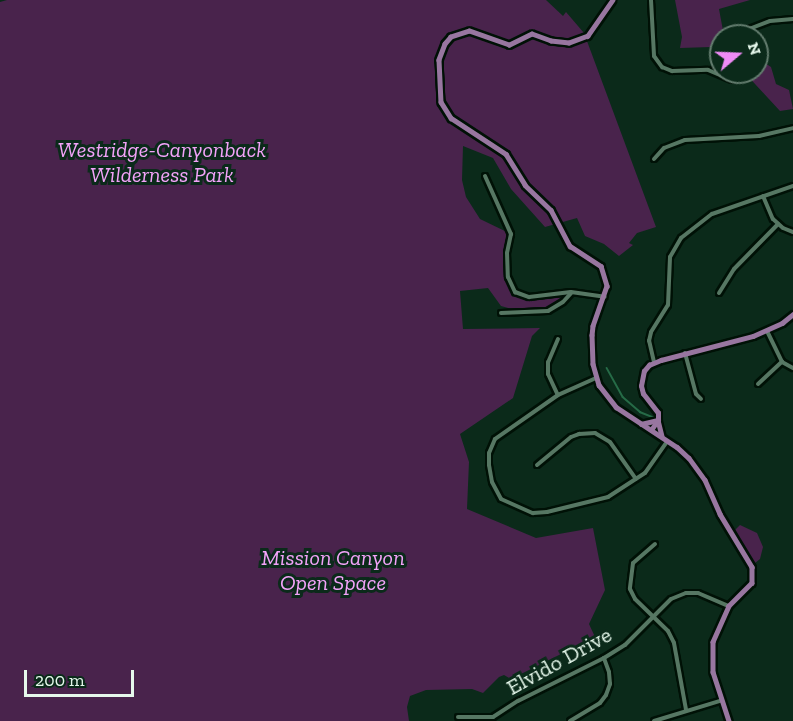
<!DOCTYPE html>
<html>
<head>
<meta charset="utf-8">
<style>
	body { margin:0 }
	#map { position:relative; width:793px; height:721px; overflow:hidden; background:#0b2a1a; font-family:"Zilla Slab",serif }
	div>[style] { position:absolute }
	.green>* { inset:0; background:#49234c }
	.stream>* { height:1.5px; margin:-0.75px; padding:0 0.75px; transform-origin:0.75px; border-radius:0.75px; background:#266b47 }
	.roads { filter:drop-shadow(2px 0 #001106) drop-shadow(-2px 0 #001106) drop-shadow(0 2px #001106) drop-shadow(0 -2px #001106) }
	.minor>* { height:4px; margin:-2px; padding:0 2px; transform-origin:2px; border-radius:2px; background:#567763 }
	.major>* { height:4.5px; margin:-2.25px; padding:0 2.25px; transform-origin:2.25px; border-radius:2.25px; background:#9876a0 }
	span { translate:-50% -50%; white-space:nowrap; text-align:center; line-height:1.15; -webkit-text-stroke:6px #0b2a1a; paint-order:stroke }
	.park-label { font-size:22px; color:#f3a3f9; font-style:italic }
	.street-label { font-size:22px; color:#e6f8ec }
	.north { position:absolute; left:709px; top:24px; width:60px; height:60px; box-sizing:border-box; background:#0b2a1a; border:2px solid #637c6e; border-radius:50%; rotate:71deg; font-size:16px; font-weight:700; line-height:24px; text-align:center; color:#e6f8ec }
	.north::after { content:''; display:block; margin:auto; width:21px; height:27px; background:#ef8bf6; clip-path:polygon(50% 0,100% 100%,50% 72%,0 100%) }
	.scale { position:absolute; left:24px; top:670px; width:110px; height:27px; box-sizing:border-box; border:3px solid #e6f8ec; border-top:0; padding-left:8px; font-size:18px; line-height:21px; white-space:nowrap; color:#e6f8ec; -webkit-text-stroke:4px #0b2a1a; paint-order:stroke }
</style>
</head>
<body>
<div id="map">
	<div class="green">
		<i style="clip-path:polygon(7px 0,546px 0,563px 16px,566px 12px,584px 33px,656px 227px,637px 233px,629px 243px,633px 245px,619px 256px,604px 244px,585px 236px,577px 218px,545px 227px,511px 189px,493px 158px,463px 146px,462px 180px,466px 197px,480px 219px,511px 234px,507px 253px,510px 286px,521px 296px,571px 292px,548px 311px,530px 314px,501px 306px,488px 288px,460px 291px,463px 329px,540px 328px,532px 336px,513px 398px,460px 434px,469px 462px,467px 509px,536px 538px,593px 528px,605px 590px,589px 624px,595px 637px,511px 679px,504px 675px,499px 677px,483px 693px,472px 689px,426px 690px,410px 696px,407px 707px,409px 721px,0 721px,0 2px)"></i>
		<i style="clip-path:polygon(675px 0,750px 0,719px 9px,724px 36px,721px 36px,721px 55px,711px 47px,680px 48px,682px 37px)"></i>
		<i style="clip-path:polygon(757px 58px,771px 67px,776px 84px,789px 90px,793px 109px,780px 111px,744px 72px,757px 72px)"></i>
		<i style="clip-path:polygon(740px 525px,757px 533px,763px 547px,760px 559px,755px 563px,734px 531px)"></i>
	</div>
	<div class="stream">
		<i style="left:607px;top:368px;width:33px;rotate:61deg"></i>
		<i style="left:623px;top:397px;width:23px;rotate:41deg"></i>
		<i style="left:640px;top:412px;width:16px;rotate:22deg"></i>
	</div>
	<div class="roads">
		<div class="minor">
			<i style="left:651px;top:0;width:56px;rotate:86.9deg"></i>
			<i style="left:654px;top:56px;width:14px;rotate:54deg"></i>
			<i style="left:662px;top:67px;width:11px;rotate:22deg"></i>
			<i style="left:672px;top:71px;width:36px;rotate:-2deg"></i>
			<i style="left:708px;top:70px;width:25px;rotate:23deg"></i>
			<i style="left:749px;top:29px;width:22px;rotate:-21deg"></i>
			<i style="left:770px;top:21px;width:23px;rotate:-5deg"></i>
			<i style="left:654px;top:159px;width:15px;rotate:-48deg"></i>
			<i style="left:664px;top:148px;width:22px;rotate:-21deg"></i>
			<i style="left:685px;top:140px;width:74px;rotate:-3.1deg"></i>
			<i style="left:759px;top:136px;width:35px;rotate:-13deg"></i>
			<i style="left:485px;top:176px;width:64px;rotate:65.9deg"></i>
			<i style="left:511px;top:234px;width:19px;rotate:102deg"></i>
			<i style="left:507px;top:253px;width:24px;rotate:88deg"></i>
			<i style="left:508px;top:277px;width:17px;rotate:65deg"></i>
			<i style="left:515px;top:292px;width:15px;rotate:20deg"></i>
			<i style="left:529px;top:297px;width:42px;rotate:-6.8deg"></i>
			<i style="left:571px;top:292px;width:34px;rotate:8deg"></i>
			<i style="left:763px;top:196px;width:25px;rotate:67deg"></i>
			<i style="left:773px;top:219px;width:13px;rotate:42deg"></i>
			<i style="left:783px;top:228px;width:11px;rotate:22deg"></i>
			<i style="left:719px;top:293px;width:28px;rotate:-58deg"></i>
			<i style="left:734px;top:269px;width:63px;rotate:-45.6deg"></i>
			<i style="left:501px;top:313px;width:47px;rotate:-2.4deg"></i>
			<i style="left:548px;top:311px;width:17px;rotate:-31deg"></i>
			<i style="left:563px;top:302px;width:12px;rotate:-48deg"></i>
			<i style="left:767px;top:331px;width:34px;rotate:64deg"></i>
			<i style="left:782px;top:362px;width:13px;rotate:29deg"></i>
			<i style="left:558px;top:339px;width:25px;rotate:113deg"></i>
			<i style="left:548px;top:362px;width:12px;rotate:90deg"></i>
			<i style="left:548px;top:374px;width:23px;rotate:65deg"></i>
			<i style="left:685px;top:353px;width:42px;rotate:75deg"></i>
			<i style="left:696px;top:394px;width:7px;rotate:45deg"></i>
			<i style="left:654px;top:362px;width:22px;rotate:-103deg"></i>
			<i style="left:649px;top:341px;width:9px;rotate:-77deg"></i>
			<i style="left:651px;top:332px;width:32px;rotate:-58deg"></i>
			<i style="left:668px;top:305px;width:48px;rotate:-87.6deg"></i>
			<i style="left:670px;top:257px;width:22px;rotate:-60deg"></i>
			<i style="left:681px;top:238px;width:39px;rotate:-38deg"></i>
			<i style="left:712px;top:214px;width:86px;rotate:-19.1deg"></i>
			<i style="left:596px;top:378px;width:42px;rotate:155.9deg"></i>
			<i style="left:558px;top:395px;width:77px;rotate:145.1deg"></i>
			<i style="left:495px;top:439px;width:15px;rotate:113deg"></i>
			<i style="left:489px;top:453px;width:12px;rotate:90deg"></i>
			<i style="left:489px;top:465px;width:17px;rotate:80deg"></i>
			<i style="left:492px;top:482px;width:19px;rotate:62deg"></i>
			<i style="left:501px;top:499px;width:35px;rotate:24deg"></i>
			<i style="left:533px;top:513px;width:14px;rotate:-4deg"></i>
			<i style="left:547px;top:512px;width:63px;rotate:-13.8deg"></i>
			<i style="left:608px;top:497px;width:44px;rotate:-33deg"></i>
			<i style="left:645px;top:473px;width:39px;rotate:-55deg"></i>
			<i style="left:758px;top:384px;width:33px;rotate:-43deg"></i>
			<i style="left:537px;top:465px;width:44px;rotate:-39.5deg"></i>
			<i style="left:571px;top:437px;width:9px;rotate:-21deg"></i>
			<i style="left:579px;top:434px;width:16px;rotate:-4deg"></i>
			<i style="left:595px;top:433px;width:17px;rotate:31deg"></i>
			<i style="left:610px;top:442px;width:45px;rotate:54.9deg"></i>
			<i style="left:655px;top:544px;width:29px;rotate:139deg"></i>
			<i style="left:633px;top:563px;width:26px;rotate:97deg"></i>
			<i style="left:630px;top:589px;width:11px;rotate:63deg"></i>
			<i style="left:635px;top:599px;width:46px;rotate:44.1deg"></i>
			<i style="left:668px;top:631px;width:13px;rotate:63deg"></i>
			<i style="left:674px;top:643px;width:68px;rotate:79.8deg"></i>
			<i style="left:458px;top:717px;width:35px"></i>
			<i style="left:493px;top:717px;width:30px;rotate:-33deg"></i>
			<i style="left:518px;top:701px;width:96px;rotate:-26.6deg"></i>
			<i style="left:604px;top:658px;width:25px;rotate:-32deg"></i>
			<i style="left:625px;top:645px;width:65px;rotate:-45deg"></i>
			<i style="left:671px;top:599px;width:16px;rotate:-22deg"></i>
			<i style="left:686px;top:593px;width:12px"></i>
			<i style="left:698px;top:593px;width:34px;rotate:23deg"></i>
			<i style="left:570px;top:721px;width:35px;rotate:-31deg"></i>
			<i style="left:600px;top:703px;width:10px;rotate:-53deg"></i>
			<i style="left:606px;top:695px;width:12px;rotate:-70deg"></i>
			<i style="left:610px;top:684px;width:12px;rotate:-95deg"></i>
			<i style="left:609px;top:672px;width:15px;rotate:-110deg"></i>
			<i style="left:654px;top:721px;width:69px;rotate:-16.9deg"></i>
		</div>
		<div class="major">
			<i style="left:613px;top:0;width:44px;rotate:124.8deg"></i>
			<i style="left:588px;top:36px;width:20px;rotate:160deg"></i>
			<i style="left:569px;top:43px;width:18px;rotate:-174deg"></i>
			<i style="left:551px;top:41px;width:20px;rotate:-160deg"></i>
			<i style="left:532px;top:34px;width:25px;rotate:154deg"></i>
			<i style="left:509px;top:45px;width:42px;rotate:-160.7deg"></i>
			<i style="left:469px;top:31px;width:19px;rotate:162deg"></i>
			<i style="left:451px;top:37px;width:9px;rotate:131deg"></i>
			<i style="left:445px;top:44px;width:17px;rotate:111deg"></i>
			<i style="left:439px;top:60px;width:42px;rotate:87.3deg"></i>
			<i style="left:441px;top:102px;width:19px;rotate:58deg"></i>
			<i style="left:451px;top:118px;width:66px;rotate:33.2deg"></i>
			<i style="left:506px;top:154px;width:36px;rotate:58deg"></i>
			<i style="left:525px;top:185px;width:36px;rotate:44deg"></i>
			<i style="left:551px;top:210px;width:41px;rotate:62.2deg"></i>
			<i style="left:570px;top:246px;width:37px;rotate:33deg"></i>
			<i style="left:601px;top:266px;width:21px;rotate:73deg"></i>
			<i style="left:607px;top:286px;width:42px;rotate:109.3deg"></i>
			<i style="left:593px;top:326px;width:9px;rotate:96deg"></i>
			<i style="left:592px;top:335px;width:29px;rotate:88deg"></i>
			<i style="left:593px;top:364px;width:22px;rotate:74deg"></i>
			<i style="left:599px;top:385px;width:28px;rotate:52deg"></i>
			<i style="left:616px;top:407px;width:73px;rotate:33.3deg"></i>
			<i style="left:677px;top:447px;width:16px;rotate:43deg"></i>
			<i style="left:689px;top:458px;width:27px;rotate:54deg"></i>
			<i style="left:705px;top:480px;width:37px;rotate:66deg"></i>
			<i style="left:720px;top:514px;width:62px;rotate:58.9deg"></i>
			<i style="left:752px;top:567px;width:16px;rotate:90deg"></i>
			<i style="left:752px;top:583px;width:33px;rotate:135deg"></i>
			<i style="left:729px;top:606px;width:39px;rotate:114deg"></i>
			<i style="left:713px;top:642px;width:30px;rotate:90deg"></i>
			<i style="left:713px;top:672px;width:52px;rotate:71.9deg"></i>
			<i style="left:641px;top:424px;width:17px;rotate:-13deg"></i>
			<i style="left:658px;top:420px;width:16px;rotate:76deg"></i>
			<i style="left:651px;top:430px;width:12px;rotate:-55deg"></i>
			<i style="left:658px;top:420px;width:7px;rotate:-90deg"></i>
			<i style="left:658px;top:413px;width:24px;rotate:-128deg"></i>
			<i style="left:643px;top:394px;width:8px;rotate:-104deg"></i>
			<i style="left:641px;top:386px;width:15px;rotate:-79deg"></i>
			<i style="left:644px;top:371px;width:8px;rotate:-50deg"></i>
			<i style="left:649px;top:365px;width:13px;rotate:-23deg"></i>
			<i style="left:661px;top:360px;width:95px;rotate:-14.6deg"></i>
			<i style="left:753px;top:336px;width:32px;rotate:-24deg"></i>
			<i style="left:782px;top:323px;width:14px;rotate:-39deg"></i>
		</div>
	</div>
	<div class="park-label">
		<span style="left:162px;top:162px">Westridge-Canyonback<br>Wilderness Park</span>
		<span style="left:333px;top:570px">Mission Canyon<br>Open Space</span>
	</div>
	<div class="street-label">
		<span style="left:559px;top:661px;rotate:-29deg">Elvido Drive</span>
	</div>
	<div class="north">N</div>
	<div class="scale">200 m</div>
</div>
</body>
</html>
